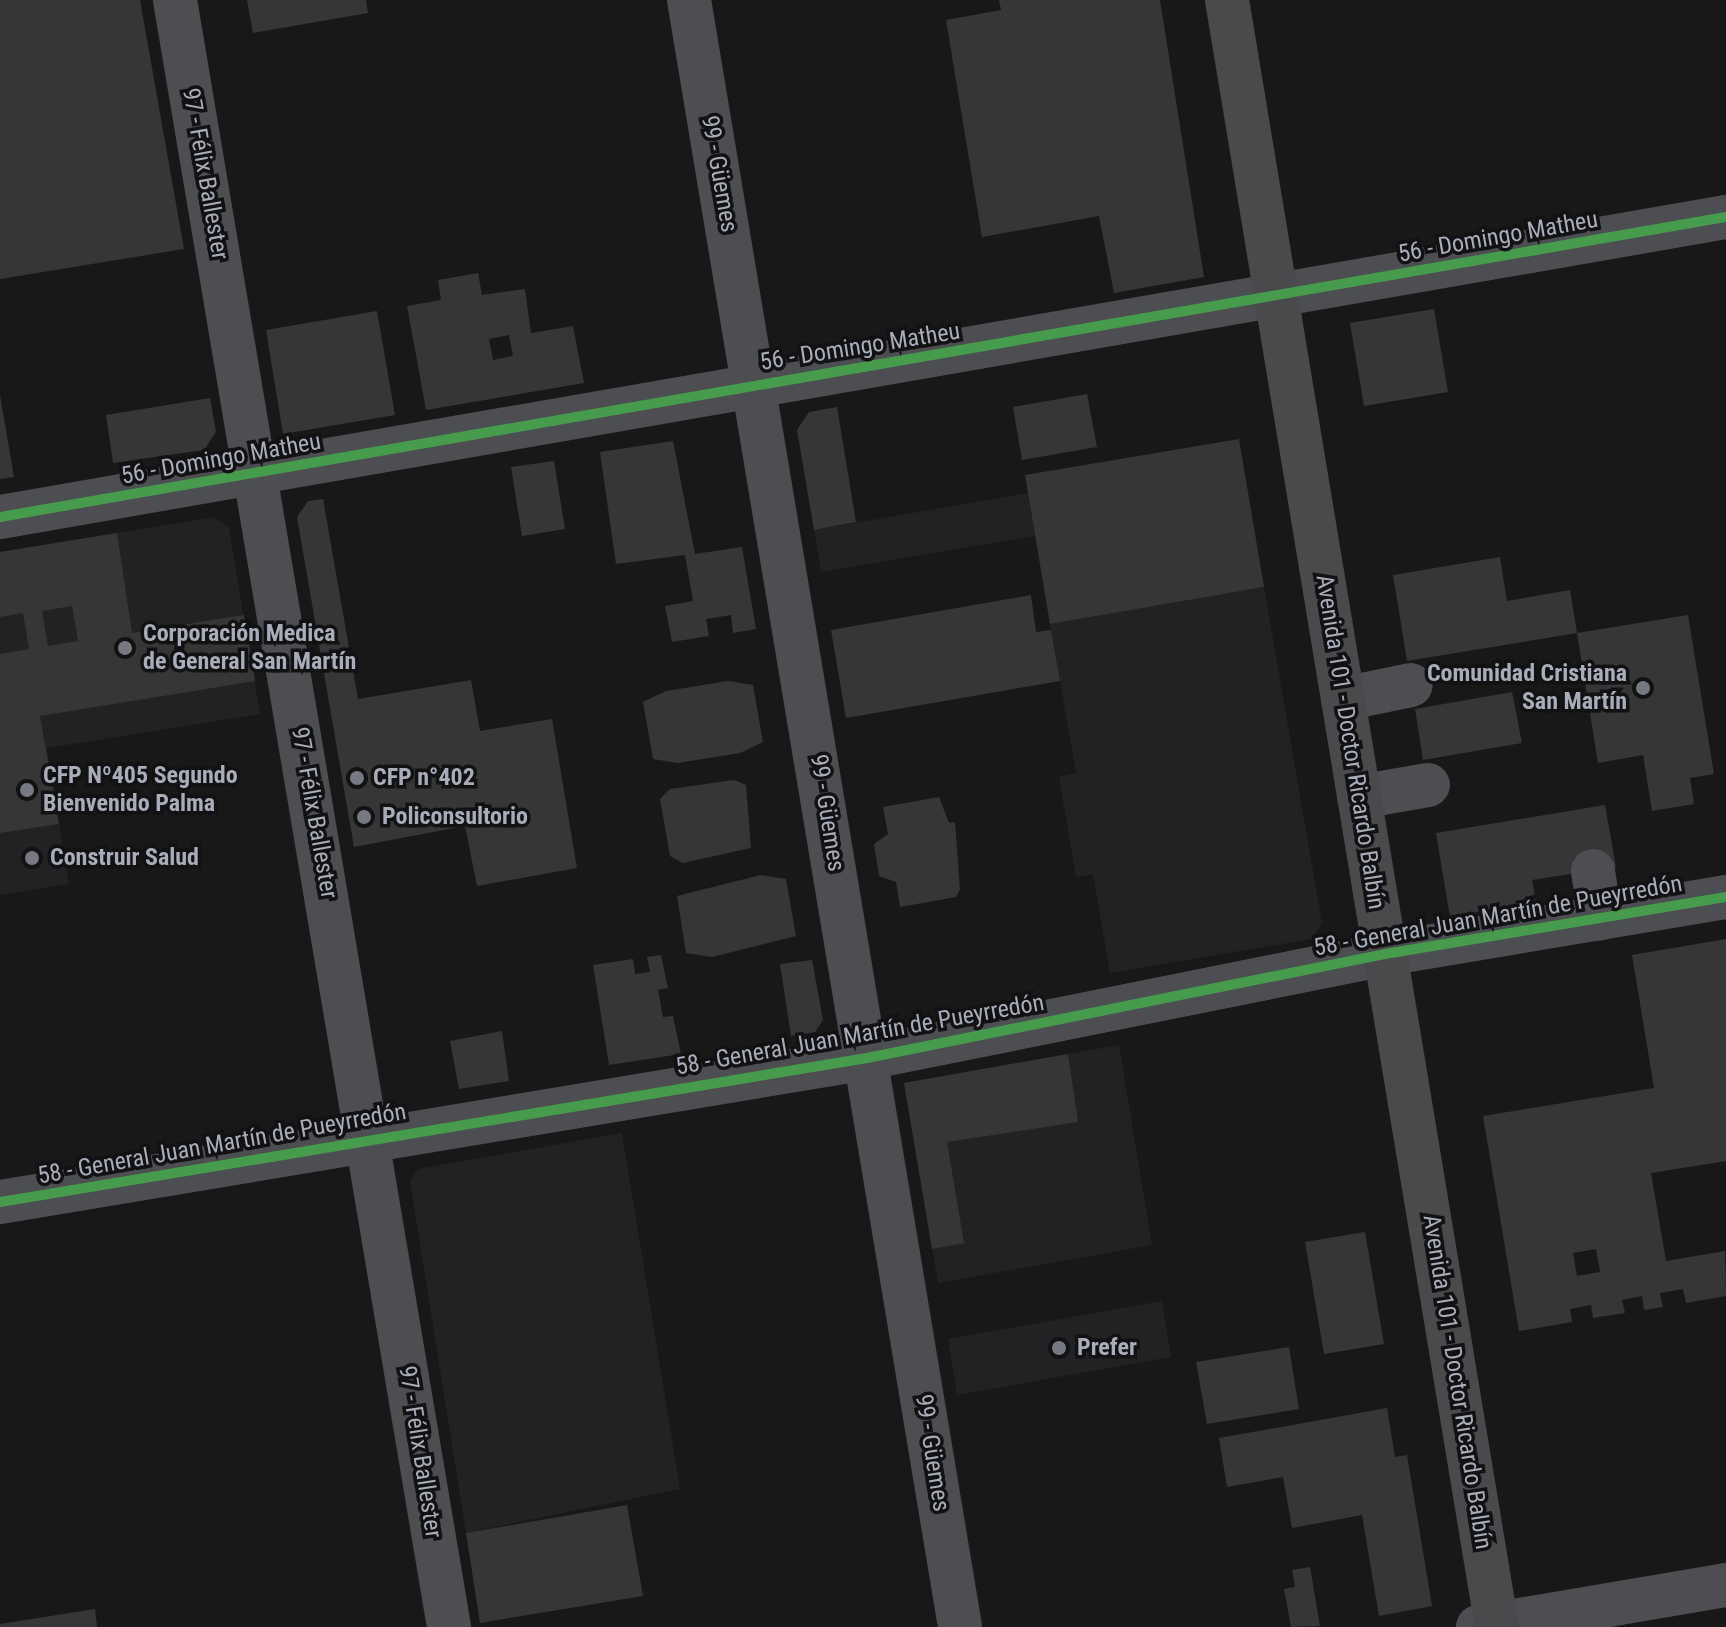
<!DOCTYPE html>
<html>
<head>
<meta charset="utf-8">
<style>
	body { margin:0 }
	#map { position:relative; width:1726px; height:1627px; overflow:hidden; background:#181818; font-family:"Roboto Condensed",sans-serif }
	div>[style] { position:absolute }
	.built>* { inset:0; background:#222224 }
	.building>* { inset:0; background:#363637 }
	.minor>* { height:44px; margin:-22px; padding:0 22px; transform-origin:22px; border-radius:22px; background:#4c4e51 }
	.major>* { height:44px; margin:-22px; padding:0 22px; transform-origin:22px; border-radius:22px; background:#4a4a4d }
	.cycleway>* { height:10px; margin:-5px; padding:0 5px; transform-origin:5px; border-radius:5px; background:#469c4c }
	.dots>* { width:22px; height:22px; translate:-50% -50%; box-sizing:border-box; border:4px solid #121214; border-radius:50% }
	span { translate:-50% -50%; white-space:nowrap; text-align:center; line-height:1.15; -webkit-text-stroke:7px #121214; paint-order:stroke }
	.street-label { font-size:24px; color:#a9adba }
	.poi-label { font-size:24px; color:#a9adba; font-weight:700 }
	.left { translate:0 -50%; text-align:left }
	.right { translate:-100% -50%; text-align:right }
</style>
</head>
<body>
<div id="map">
	<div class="built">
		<i style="clip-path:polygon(1028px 493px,1035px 536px,821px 572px,814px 530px)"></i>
		<i style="clip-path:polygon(215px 517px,229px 528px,260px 714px,47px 748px,69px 884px,0 895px,0 552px)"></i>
		<i style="clip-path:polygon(1264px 587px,1322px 923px,1311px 939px,1110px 973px,1093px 874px,1076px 877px,1059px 777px,1076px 773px,1050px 624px)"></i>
		<i style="clip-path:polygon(1119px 1045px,1152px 1245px,938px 1283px,904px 1083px)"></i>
		<i style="clip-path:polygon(622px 1133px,680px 1489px,466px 1533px,410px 1181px,418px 1169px)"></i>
		<i style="clip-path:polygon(1162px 1301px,1171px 1357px,957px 1395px,948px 1339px)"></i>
	</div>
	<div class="building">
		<i style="clip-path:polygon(0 0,140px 0,184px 249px,0 279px)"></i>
		<i style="clip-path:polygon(247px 0,366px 0,368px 13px,253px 33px)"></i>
		<i style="clip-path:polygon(999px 0,1160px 0,1204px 277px,1114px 293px,1099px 216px,982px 237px,946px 20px,1001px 10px)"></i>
		<i style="clip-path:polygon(evenodd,478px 273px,482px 295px,525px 289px,531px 333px,573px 326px,584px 383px,426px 410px,407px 306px,441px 300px,438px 280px,478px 273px,509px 335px,513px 356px,493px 360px,489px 339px,509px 335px)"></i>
		<i style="clip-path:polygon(1434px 309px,1448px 392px,1364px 406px,1350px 323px)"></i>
		<i style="clip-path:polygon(377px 311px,395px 415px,283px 434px,266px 330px)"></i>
		<i style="clip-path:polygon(1087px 394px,1097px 447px,1022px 460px,1013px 407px)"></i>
		<i style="clip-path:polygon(0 395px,14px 477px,0 479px)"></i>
		<i style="clip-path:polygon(210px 398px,216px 432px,204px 450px,113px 463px,106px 415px)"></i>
		<i style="clip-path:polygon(837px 407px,856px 522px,814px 530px,797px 430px,809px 412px)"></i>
		<i style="clip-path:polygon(1239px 439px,1264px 587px,1050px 624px,1025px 475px)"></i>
		<i style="clip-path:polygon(673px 441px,695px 554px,742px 547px,756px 629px,733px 633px,731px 615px,706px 619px,709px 636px,672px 642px,665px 606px,693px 601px,685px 555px,616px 564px,600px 452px)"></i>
		<i style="clip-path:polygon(554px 461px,565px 529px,522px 536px,511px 467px)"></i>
		<i style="clip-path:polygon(323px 499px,358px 699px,471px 680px,480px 731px,552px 719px,577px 868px,477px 886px,465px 826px,354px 847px,297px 517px,308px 501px)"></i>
		<i style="clip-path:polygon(evenodd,117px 533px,132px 633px,244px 615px,255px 681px,40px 716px,59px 824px,0 833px,0 654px,29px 649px,23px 613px,0 617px,0 552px,117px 533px,72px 606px,78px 641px,48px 646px,42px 611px,72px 606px)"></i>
		<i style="clip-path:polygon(1500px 557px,1507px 601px,1570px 590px,1577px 633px,1688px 615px,1714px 774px,1690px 778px,1694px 804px,1652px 811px,1643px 755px,1598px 763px,1577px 633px,1407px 661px,1393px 575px)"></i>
		<i style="clip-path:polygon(1031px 595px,1036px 632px,1051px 630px,1060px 681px,846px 718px,831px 630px)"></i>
		<i style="clip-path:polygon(728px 681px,753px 685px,763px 742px,740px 753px,678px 763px,653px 759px,643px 702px,666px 691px)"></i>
		<i style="clip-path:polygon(1512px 692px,1522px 743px,1423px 760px,1415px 709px)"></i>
		<i style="clip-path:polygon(734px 780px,746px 785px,751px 848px,683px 863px,670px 856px,660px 799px,670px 789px)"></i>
		<i style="clip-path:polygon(939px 797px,949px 823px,955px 822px,960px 889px,956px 897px,900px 907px,896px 882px,879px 876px,874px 844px,888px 834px,883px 807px)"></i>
		<i style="clip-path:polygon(1605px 805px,1616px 867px,1532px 880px,1536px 902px,1450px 917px,1436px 833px)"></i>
		<i style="clip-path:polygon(761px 875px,786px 879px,796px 936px,712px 957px,686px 953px,677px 896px)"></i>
		<i style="clip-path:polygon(evenodd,1726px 939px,1726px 1161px,1651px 1173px,1666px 1261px,1725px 1251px,1726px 1296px,1686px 1303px,1683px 1289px,1660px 1293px,1663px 1307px,1644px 1310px,1642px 1296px,1622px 1300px,1625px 1313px,1593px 1318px,1591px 1305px,1570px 1309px,1572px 1322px,1519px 1331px,1483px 1116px,1654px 1088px,1632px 955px,1726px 939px,1596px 1249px,1600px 1272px,1577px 1276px,1573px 1253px,1596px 1249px)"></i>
		<i style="clip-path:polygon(661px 955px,668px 988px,658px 990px,663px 1017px,673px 1016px,681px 1054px,609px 1065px,593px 965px,633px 959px,635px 974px,650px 972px,647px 957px)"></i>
		<i style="clip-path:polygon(812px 960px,823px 1020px,815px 1032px,791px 1036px,780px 964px)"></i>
		<i style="clip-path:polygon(502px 1031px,509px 1081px,459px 1089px,450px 1041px)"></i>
		<i style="clip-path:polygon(1068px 1054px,1078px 1122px,947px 1142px,964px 1243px,932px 1249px,904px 1083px)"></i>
		<i style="clip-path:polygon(1365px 1232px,1384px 1344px,1324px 1354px,1305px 1242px)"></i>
		<i style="clip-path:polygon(1289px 1347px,1299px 1409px,1207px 1424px,1196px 1362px)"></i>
		<i style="clip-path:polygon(1387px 1408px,1395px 1457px,1407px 1455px,1432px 1606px,1379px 1616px,1362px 1515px,1292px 1528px,1283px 1477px,1227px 1487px,1219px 1438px)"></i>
		<i style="clip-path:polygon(627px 1505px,643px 1596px,480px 1623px,466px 1533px)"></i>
		<i style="clip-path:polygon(1310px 1567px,1320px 1626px,1291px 1627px,1284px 1589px,1295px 1587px,1292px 1570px)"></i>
		<i style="clip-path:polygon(95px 1609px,97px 1627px,0 1627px,0 1624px)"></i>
	</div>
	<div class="minor">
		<i style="left:175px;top:0;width:1650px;rotate:80.44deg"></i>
		<i style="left:689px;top:0;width:1649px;rotate:80.54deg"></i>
		<i style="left:0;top:517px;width:1752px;rotate:-9.86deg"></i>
		<i style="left:1343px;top:699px;width:69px;rotate:-11.6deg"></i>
		<i style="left:1359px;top:797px;width:70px;rotate:-9.9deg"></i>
		<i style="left:1593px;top:871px;width:48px;rotate:81.5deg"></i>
		<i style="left:0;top:1202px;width:879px;rotate:-9.43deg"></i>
		<i style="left:867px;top:1058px;width:528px;rotate:-11.35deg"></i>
		<i style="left:1385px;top:954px;width:346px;rotate:-9.5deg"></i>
		<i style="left:1478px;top:1627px;width:252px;rotate:-9.6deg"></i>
	</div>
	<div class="major">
		<i style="left:1227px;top:0;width:1649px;rotate:80.58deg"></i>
	</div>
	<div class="cycleway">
		<i style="left:0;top:517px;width:1752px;rotate:-9.86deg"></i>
		<i style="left:0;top:1202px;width:879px;rotate:-9.43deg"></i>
		<i style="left:867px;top:1058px;width:528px;rotate:-11.35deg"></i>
		<i style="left:1385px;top:954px;width:346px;rotate:-9.5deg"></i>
	</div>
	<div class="dots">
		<i style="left:125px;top:648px;background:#767981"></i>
		<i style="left:1643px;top:688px;background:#767981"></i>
		<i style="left:357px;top:778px;background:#767981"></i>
		<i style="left:27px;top:790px;background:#767981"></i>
		<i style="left:364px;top:817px;background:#767981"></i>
		<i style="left:32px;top:858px;background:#767981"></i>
		<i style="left:1059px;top:1348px;background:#767981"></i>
	</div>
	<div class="street-label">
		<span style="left:205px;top:174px;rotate:80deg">97 - Félix Ballester</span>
		<span style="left:719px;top:174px;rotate:80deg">99 - Güemes</span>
		<span style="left:1498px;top:237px;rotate:-10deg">56 - Domingo Matheu</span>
		<span style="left:860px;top:347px;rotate:-9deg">56 - Domingo Matheu</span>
		<span style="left:221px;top:459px;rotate:-10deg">56 - Domingo Matheu</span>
		<span style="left:1350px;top:742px;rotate:81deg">Avenida 101 - Doctor Ricardo Balbín</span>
		<span style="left:314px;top:813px;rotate:80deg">97 - Félix Ballester</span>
		<span style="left:827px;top:813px;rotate:81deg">99 - Güemes</span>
		<span style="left:1498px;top:916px;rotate:-10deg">58 - General Juan Martín de Pueyrredón</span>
		<span style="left:860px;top:1035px;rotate:-10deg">58 - General Juan Martín de Pueyrredón</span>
		<span style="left:222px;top:1144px;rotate:-10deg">58 - General Juan Martín de Pueyrredón</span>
		<span style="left:1457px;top:1382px;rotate:81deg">Avenida 101 - Doctor Ricardo Balbín</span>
		<span style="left:420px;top:1452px;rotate:81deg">97 - Félix Ballester</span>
		<span style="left:932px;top:1453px;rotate:81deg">99 - Güemes</span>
	</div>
	<div class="poi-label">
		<span class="left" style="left:143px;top:648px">Corporación Medica<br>de General San Martín</span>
		<span class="right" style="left:1627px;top:688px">Comunidad Cristiana<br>San Martín</span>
		<span class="left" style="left:43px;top:790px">CFP Nº405 Segundo<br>Bienvenido Palma</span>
		<span class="left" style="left:373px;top:778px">CFP n°402</span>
		<span class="left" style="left:382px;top:817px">Policonsultorio</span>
		<span class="left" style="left:50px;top:858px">Construir Salud</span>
		<span class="left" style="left:1077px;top:1348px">Prefer</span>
	</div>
</div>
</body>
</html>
